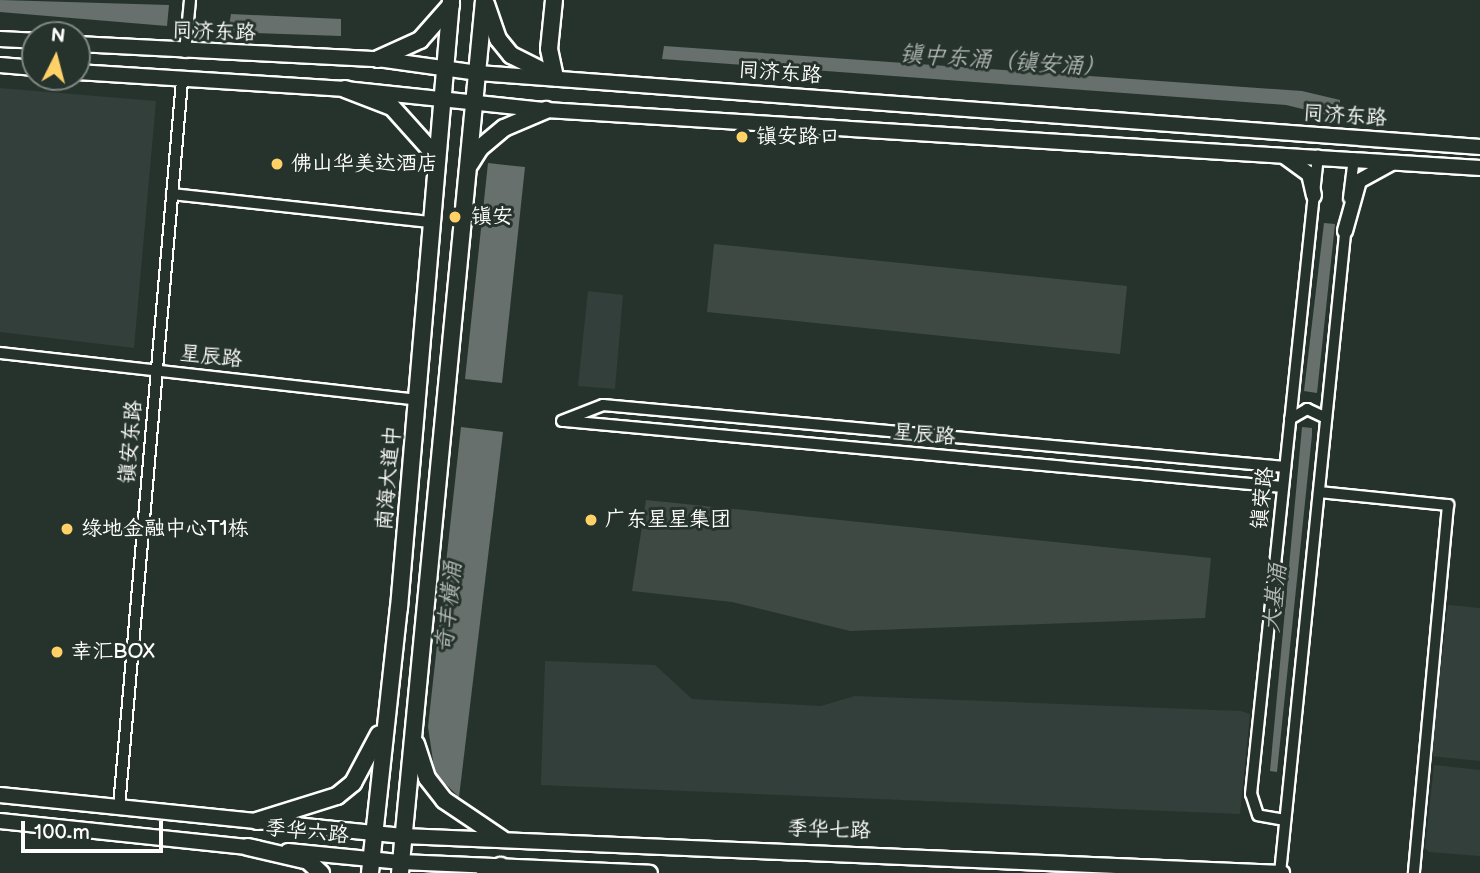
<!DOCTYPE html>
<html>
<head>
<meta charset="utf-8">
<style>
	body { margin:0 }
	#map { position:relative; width:1480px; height:873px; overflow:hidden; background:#26332d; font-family:"Balsamiq Sans","LXGW WenKai TC",sans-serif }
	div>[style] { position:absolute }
	.built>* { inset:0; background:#333f3a }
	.green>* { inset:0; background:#3e4944 }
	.water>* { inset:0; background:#67706c }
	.roads { filter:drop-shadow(2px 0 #fff) drop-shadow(-2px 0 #fff) drop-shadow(0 2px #fff) drop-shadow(0 -2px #fff) }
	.minor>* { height:10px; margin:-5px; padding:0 5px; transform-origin:5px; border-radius:5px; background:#26332d }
	.major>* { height:14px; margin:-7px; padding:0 7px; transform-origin:7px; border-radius:7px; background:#26332d }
	.highway>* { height:16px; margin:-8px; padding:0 8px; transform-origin:8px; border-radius:8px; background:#26332d }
	.dots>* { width:19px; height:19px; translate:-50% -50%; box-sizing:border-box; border:4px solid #26332d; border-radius:50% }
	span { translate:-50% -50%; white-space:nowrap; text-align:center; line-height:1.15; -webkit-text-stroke:6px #26332d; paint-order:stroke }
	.street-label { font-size:21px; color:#fff }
	.poi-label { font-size:21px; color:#fff }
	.left { translate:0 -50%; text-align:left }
	.water-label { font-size:23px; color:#b3b8b6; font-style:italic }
	.north { position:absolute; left:21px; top:21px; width:70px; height:70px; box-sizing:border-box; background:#26332d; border:2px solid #7d8581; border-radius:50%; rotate:6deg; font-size:19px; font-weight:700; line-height:28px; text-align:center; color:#fff }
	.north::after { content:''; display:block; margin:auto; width:24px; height:32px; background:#ffd166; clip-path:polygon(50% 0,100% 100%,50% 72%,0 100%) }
	.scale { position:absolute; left:21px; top:821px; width:142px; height:32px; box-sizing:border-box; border:4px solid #fff; border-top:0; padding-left:9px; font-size:21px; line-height:24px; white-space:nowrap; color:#fff; -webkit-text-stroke:5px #26332d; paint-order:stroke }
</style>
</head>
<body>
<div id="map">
	<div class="built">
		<i style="clip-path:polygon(0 88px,156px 101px,134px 348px,0 332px)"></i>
		<i style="clip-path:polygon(588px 291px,623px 295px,615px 389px,578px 386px)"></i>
		<i style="clip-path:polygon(1448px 605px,1480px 608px,1480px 761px,1430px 756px)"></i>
		<i style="clip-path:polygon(545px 661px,655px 665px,692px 699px,821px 706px,855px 696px,1241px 711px,1250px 714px,1240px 814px,541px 785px)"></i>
		<i style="clip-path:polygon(1434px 765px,1480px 770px,1480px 856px,1429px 852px,1425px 848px)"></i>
	</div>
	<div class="green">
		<i style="clip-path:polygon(714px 244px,1127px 286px,1120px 354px,707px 312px)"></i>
		<i style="clip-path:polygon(646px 500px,1211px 558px,1205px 618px,850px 631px,732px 602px,632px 591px)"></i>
	</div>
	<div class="water">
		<i style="clip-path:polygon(0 0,169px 5px,167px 26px,0 12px)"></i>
		<i style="clip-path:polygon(231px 14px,341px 19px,341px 36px,228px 32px)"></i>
		<i style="clip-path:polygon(664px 46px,1302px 91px,1340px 100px,1340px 118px,1286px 105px,662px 59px)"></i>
		<i style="clip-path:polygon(488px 163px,525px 167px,502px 383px,465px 379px)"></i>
		<i style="clip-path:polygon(1324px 223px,1335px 224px,1317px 393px,1304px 391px)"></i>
		<i style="clip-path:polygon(461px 427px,503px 432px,459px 797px,435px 774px,428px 727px)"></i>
		<i style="clip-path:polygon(1302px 427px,1312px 428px,1312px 435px,1277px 772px,1270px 771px)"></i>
	</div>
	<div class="roads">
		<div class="minor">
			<i style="left:185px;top:52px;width:52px;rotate:-84.5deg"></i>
			<i style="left:172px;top:194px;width:261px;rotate:6.2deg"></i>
			<i style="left:1349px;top:198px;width:40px;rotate:-82.9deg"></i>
			<i style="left:0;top:353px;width:420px;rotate:6.4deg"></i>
			<i style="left:1290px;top:419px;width:20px;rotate:-30deg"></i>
			<i style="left:1307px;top:409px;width:21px;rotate:25deg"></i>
			<i style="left:562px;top:421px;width:44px;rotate:-21.3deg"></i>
			<i style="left:603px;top:405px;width:685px;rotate:5.19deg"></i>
			<i style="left:565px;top:421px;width:721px;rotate:5.25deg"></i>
			<i style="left:1319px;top:492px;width:130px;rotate:5.8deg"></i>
			<i style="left:1448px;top:505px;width:370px;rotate:95.3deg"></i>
			<i style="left:119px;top:807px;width:729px;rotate:-85.04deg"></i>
			<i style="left:1285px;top:820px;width:27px;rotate:-170deg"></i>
			<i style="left:1258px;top:815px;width:22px;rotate:-108deg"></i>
			<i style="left:1251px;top:794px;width:642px;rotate:-84.01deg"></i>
			<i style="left:1280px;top:873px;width:652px;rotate:-84.19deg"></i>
		</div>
		<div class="major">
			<i style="left:0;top:39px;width:35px;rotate:3deg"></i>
			<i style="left:77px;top:44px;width:301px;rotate:2.9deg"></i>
			<i style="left:378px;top:59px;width:101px;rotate:8deg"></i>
			<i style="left:478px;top:73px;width:1005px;rotate:4.22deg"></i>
			<i style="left:0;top:65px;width:35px;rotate:5deg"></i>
			<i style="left:77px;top:72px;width:269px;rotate:3.6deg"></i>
			<i style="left:345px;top:89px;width:202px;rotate:6deg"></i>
			<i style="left:546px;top:110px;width:936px;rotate:3.55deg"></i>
			<i style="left:1284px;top:156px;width:31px;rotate:36deg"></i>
			<i style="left:1309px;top:174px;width:22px;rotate:77deg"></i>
			<i style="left:1345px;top:231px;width:52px;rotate:-74.4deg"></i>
			<i style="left:1359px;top:181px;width:37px;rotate:-29deg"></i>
			<i style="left:0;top:795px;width:405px;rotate:5.8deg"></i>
			<i style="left:403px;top:836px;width:880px;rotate:2.41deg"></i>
			<i style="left:0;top:821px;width:258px;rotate:6deg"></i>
			<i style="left:288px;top:851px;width:114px;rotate:5.6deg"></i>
			<i style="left:401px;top:862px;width:249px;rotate:2.5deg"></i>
		</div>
		<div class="highway">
			<i style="left:554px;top:0;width:49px;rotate:95.8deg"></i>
			<i style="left:549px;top:49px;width:29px;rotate:78deg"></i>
			<i style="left:486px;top:4px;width:37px;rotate:71deg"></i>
			<i style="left:498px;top:39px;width:21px;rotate:51deg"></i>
			<i style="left:511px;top:55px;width:49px;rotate:26.6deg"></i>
			<i style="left:378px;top:59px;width:46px;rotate:-24.3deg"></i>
			<i style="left:420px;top:40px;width:47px;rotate:-48.5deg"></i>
			<i style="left:345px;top:89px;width:50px;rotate:21deg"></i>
			<i style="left:392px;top:107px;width:66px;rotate:48.1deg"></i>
			<i style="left:470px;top:164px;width:19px;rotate:-58deg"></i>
			<i style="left:480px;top:148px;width:31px;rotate:-40deg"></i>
			<i style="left:504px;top:128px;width:46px;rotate:-23.2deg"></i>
			<i style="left:416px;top:744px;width:36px;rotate:72deg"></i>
			<i style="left:427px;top:778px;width:28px;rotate:52deg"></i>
			<i style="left:444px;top:800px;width:70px;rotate:33.9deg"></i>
			<i style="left:257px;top:821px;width:84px;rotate:-17.4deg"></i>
			<i style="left:337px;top:796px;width:21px;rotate:-39deg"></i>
			<i style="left:353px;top:783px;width:55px;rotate:-62deg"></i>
			<i style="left:248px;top:847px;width:62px;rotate:13.1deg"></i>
			<i style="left:308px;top:861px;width:18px;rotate:43deg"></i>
			<i style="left:370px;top:873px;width:267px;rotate:-83.8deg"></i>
			<i style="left:399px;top:608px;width:610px;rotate:-85.11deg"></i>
			<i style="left:400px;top:873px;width:877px;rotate:-84.5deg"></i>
			<i style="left:485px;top:873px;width:17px;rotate:-25deg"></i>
		</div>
	</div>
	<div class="dots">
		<i style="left:742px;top:137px;background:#ffd166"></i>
		<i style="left:277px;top:164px;background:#ffd166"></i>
		<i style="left:455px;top:217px;background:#ffd166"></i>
		<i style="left:591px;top:520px;background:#ffd166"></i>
		<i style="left:67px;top:529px;background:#ffd166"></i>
		<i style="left:57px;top:652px;background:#ffd166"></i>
	</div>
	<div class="street-label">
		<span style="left:214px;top:32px;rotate:2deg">同济东路</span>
		<span style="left:780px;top:73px;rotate:4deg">同济东路</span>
		<span style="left:1345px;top:116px;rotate:4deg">同济东路</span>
		<span style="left:211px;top:357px;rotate:6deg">星辰路</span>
		<span style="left:924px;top:435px;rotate:5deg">星辰路</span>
		<span style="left:131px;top:442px;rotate:-85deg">镇安东路</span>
		<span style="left:389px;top:478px;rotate:-85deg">南海大道中</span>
		<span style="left:1263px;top:498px;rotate:-84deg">镇荣路</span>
		<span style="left:829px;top:830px;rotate:2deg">季华七路</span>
		<span style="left:307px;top:832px;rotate:6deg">季华六路</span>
	</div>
	<div class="poi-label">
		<span class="left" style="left:756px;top:137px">镇安路口</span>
		<span class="left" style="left:291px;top:164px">佛山华美达酒店</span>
		<span class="left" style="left:471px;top:217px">镇安</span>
		<span class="left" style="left:605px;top:520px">广东星星集团</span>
		<span class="left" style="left:81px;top:529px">绿地金融中心T1栋</span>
		<span class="left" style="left:71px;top:652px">幸汇BOX</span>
	</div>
	<div class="water-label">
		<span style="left:1003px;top:61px;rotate:4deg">镇中东涌（镇安涌）</span>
		<span style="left:1275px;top:598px;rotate:-84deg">大基涌</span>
		<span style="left:449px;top:607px;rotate:-84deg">奇丰横涌</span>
	</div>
	<div class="north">N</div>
	<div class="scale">100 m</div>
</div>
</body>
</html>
